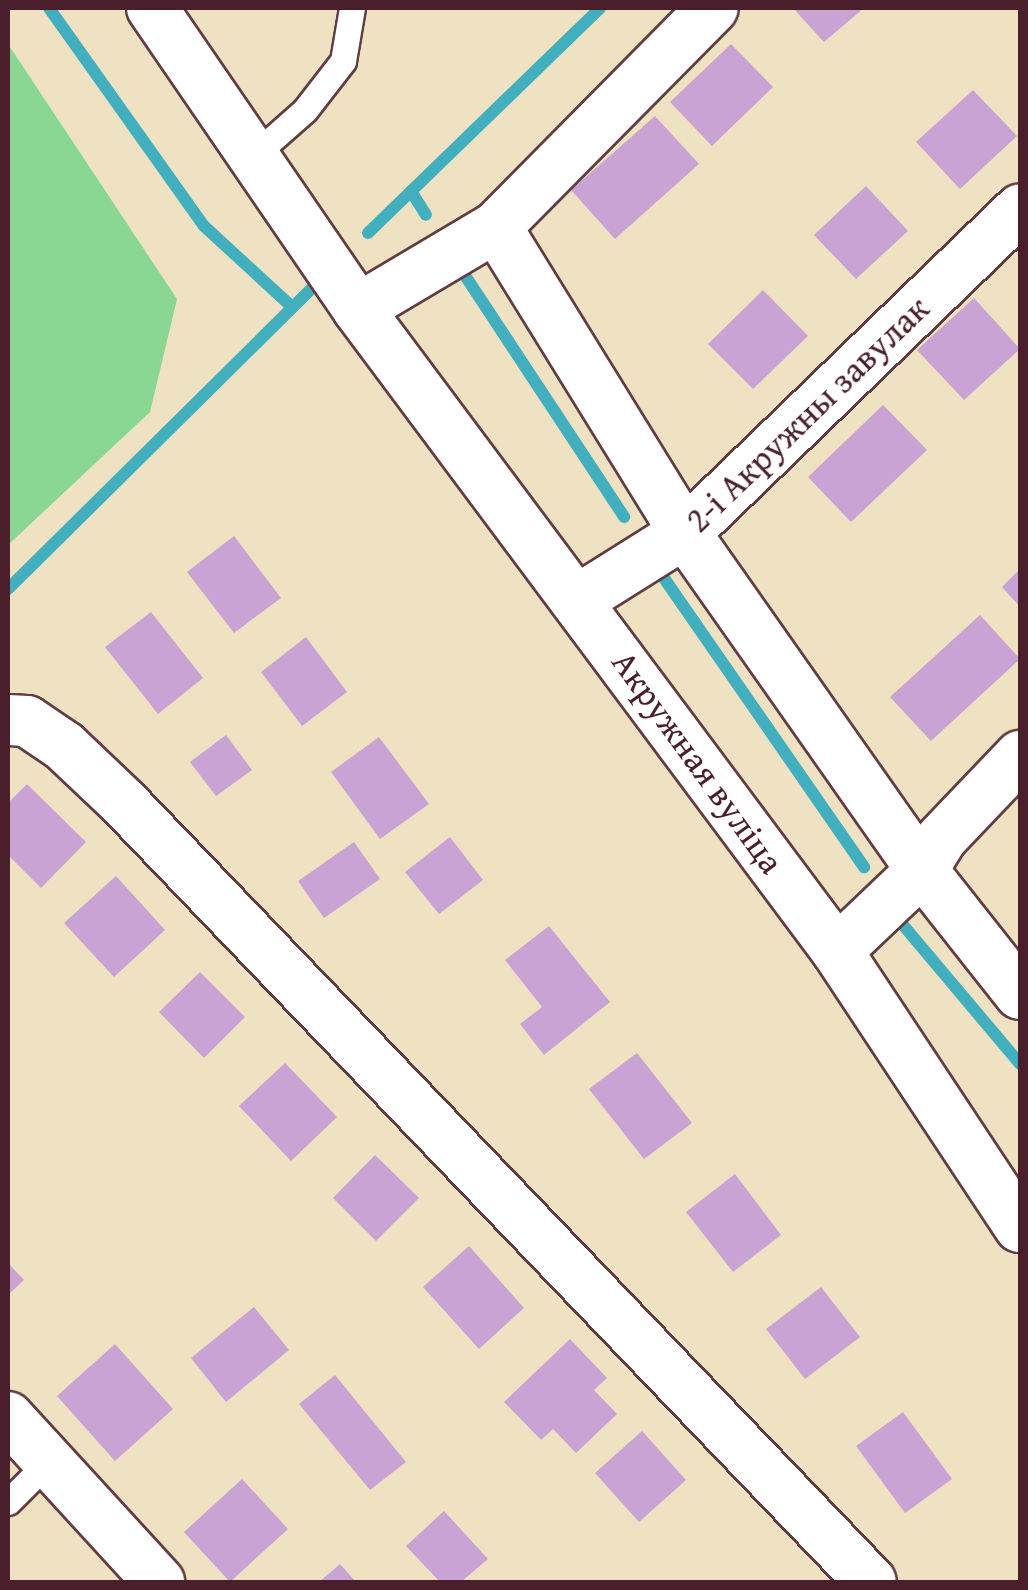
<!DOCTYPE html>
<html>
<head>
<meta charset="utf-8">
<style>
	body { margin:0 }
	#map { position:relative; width:1028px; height:1590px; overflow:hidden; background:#eee2c2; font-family:"Gentium Book Plus",serif }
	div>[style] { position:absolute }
	.green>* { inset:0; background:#8ad693 }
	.stream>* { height:12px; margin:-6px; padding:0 6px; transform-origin:6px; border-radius:6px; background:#41afbe }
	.building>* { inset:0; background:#caa3d5 }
	.roads { filter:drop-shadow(2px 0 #633c42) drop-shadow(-2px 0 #633c42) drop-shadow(0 2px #633c42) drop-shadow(0 -2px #633c42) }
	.lane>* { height:25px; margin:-12.5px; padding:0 12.5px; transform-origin:12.5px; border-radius:12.5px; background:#fff }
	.street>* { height:50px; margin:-25px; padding:0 25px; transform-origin:25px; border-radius:25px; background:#fff }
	span { translate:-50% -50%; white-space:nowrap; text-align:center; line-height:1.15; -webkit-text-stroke:9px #fff; paint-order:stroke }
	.street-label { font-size:35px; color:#4a1f2b }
	.frame { position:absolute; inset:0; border:10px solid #4a1f2b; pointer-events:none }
</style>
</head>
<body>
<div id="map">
	<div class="green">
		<i style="clip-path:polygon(8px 44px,177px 299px,150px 412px,8px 545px)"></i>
	</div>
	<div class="stream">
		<i style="left:49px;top:8px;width:267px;rotate:54.6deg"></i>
		<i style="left:204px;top:226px;width:120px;rotate:42.6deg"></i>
		<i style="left:411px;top:191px;width:28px;rotate:58deg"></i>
		<i style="left:368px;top:233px;width:323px;rotate:-44.1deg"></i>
		<i style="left:464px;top:274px;width:291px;rotate:56.6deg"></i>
		<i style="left:657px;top:568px;width:364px;rotate:55.3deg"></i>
		<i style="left:8px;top:589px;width:429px;rotate:-44.7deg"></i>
		<i style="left:903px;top:925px;width:182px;rotate:49.9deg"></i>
	</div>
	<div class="building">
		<i style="clip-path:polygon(793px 8px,864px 8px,824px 42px)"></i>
		<i style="clip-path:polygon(731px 44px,773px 87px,712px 146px,670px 102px)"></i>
		<i style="clip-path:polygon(973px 90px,1017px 136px,960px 189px,916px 142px)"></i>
		<i style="clip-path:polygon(655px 116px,699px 164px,615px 239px,571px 190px)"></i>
		<i style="clip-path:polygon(866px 186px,908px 231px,856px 279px,814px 235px)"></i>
		<i style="clip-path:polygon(763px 290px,808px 336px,753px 389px,708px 344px)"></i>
		<i style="clip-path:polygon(974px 298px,1020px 349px,964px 400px,917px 350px)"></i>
		<i style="clip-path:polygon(883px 405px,927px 450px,851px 522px,808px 477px)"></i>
		<i style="clip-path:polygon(234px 536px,281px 598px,234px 633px,187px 572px)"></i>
		<i style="clip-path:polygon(1020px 569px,1020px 607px,1002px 587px)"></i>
		<i style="clip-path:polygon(151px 612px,203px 678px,158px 714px,105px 647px)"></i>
		<i style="clip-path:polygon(980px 615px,1020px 659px,931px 741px,890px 697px)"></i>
		<i style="clip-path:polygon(306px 637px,347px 692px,302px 726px,261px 672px)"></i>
		<i style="clip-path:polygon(226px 735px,252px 770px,216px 796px,190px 762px)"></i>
		<i style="clip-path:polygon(379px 737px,429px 804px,380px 839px,331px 772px)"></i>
		<i style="clip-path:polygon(27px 784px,86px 842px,41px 888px,8px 855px,8px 803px)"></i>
		<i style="clip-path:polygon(450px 837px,483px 880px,439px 914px,405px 872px)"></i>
		<i style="clip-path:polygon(354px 842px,380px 879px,324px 918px,298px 881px)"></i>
		<i style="clip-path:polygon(116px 876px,165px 930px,114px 977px,64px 923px)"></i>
		<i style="clip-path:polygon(549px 926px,610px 1002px,544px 1055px,520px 1024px,542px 1007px,505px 960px)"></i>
		<i style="clip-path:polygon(200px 972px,245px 1017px,204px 1058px,159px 1012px)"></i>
		<i style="clip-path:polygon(637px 1053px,692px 1123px,644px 1159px,589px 1089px)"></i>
		<i style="clip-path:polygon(285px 1063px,337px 1117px,291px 1161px,239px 1106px)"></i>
		<i style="clip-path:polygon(375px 1155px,419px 1198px,376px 1241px,333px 1198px)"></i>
		<i style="clip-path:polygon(735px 1174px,781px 1235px,733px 1272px,686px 1212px)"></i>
		<i style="clip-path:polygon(469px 1246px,524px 1308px,479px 1349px,423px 1287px)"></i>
		<i style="clip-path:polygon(8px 1263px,24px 1280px,8px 1295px)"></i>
		<i style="clip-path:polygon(821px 1287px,860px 1337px,805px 1379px,766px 1329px)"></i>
		<i style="clip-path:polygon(254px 1307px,289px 1350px,226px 1402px,191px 1358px)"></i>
		<i style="clip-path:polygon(570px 1339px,607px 1378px,594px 1390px,617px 1414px,576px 1453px,553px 1429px,541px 1440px,504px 1402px)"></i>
		<i style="clip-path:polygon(115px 1344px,173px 1409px,115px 1461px,57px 1396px)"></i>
		<i style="clip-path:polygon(335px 1375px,406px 1462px,370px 1490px,299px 1404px)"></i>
		<i style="clip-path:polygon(903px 1412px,952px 1479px,905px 1513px,856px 1446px)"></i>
		<i style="clip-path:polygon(642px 1431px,686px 1480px,639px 1522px,595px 1473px)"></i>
		<i style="clip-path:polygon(242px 1479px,288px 1529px,230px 1582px,184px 1532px)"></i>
		<i style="clip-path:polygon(444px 1511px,488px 1559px,461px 1582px,440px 1582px,406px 1546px)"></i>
		<i style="clip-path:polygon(340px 1564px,356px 1582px,319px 1582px)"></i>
	</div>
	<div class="roads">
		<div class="lane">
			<i style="left:253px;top:156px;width:69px;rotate:-41.5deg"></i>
			<i style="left:305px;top:110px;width:62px;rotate:-52.2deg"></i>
			<i style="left:343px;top:61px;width:54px;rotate:-80.4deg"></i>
			<i style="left:8px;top:1502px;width:57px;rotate:-45deg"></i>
		</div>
		<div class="street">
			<i style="left:152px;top:8px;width:365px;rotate:55.6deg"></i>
			<i style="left:358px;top:309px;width:801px;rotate:53.27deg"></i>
			<i style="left:837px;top:951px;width:331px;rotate:56.5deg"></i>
			<i style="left:496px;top:227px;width:360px;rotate:58.3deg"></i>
			<i style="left:685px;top:533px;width:412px;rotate:54.9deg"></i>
			<i style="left:922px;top:870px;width:158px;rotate:51.7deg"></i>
			<i style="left:358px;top:309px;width:161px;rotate:-30.7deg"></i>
			<i style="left:496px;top:227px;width:308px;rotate:-45.3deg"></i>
			<i style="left:578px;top:600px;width:126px;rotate:-32.1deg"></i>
			<i style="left:685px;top:533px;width:466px;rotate:-44deg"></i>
			<i style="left:8px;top:720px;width:19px;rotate:3deg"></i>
			<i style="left:27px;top:721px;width:45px;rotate:34deg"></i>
			<i style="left:64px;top:746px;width:83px;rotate:43.5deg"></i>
			<i style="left:124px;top:803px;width:1079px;rotate:46.2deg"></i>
			<i style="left:837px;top:951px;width:117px;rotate:-43.6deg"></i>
			<i style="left:922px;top:870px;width:36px;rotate:-58deg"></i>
			<i style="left:941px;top:839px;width:115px;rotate:-46.4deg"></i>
			<i style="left:8px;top:1417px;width:224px;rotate:47.5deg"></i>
		</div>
	</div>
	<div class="street-label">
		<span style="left:807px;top:414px;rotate:-44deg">2-і Акружны завулак</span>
		<span style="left:698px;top:762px;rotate:54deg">Акружная вуліца</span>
	</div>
	<div class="frame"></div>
</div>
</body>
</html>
